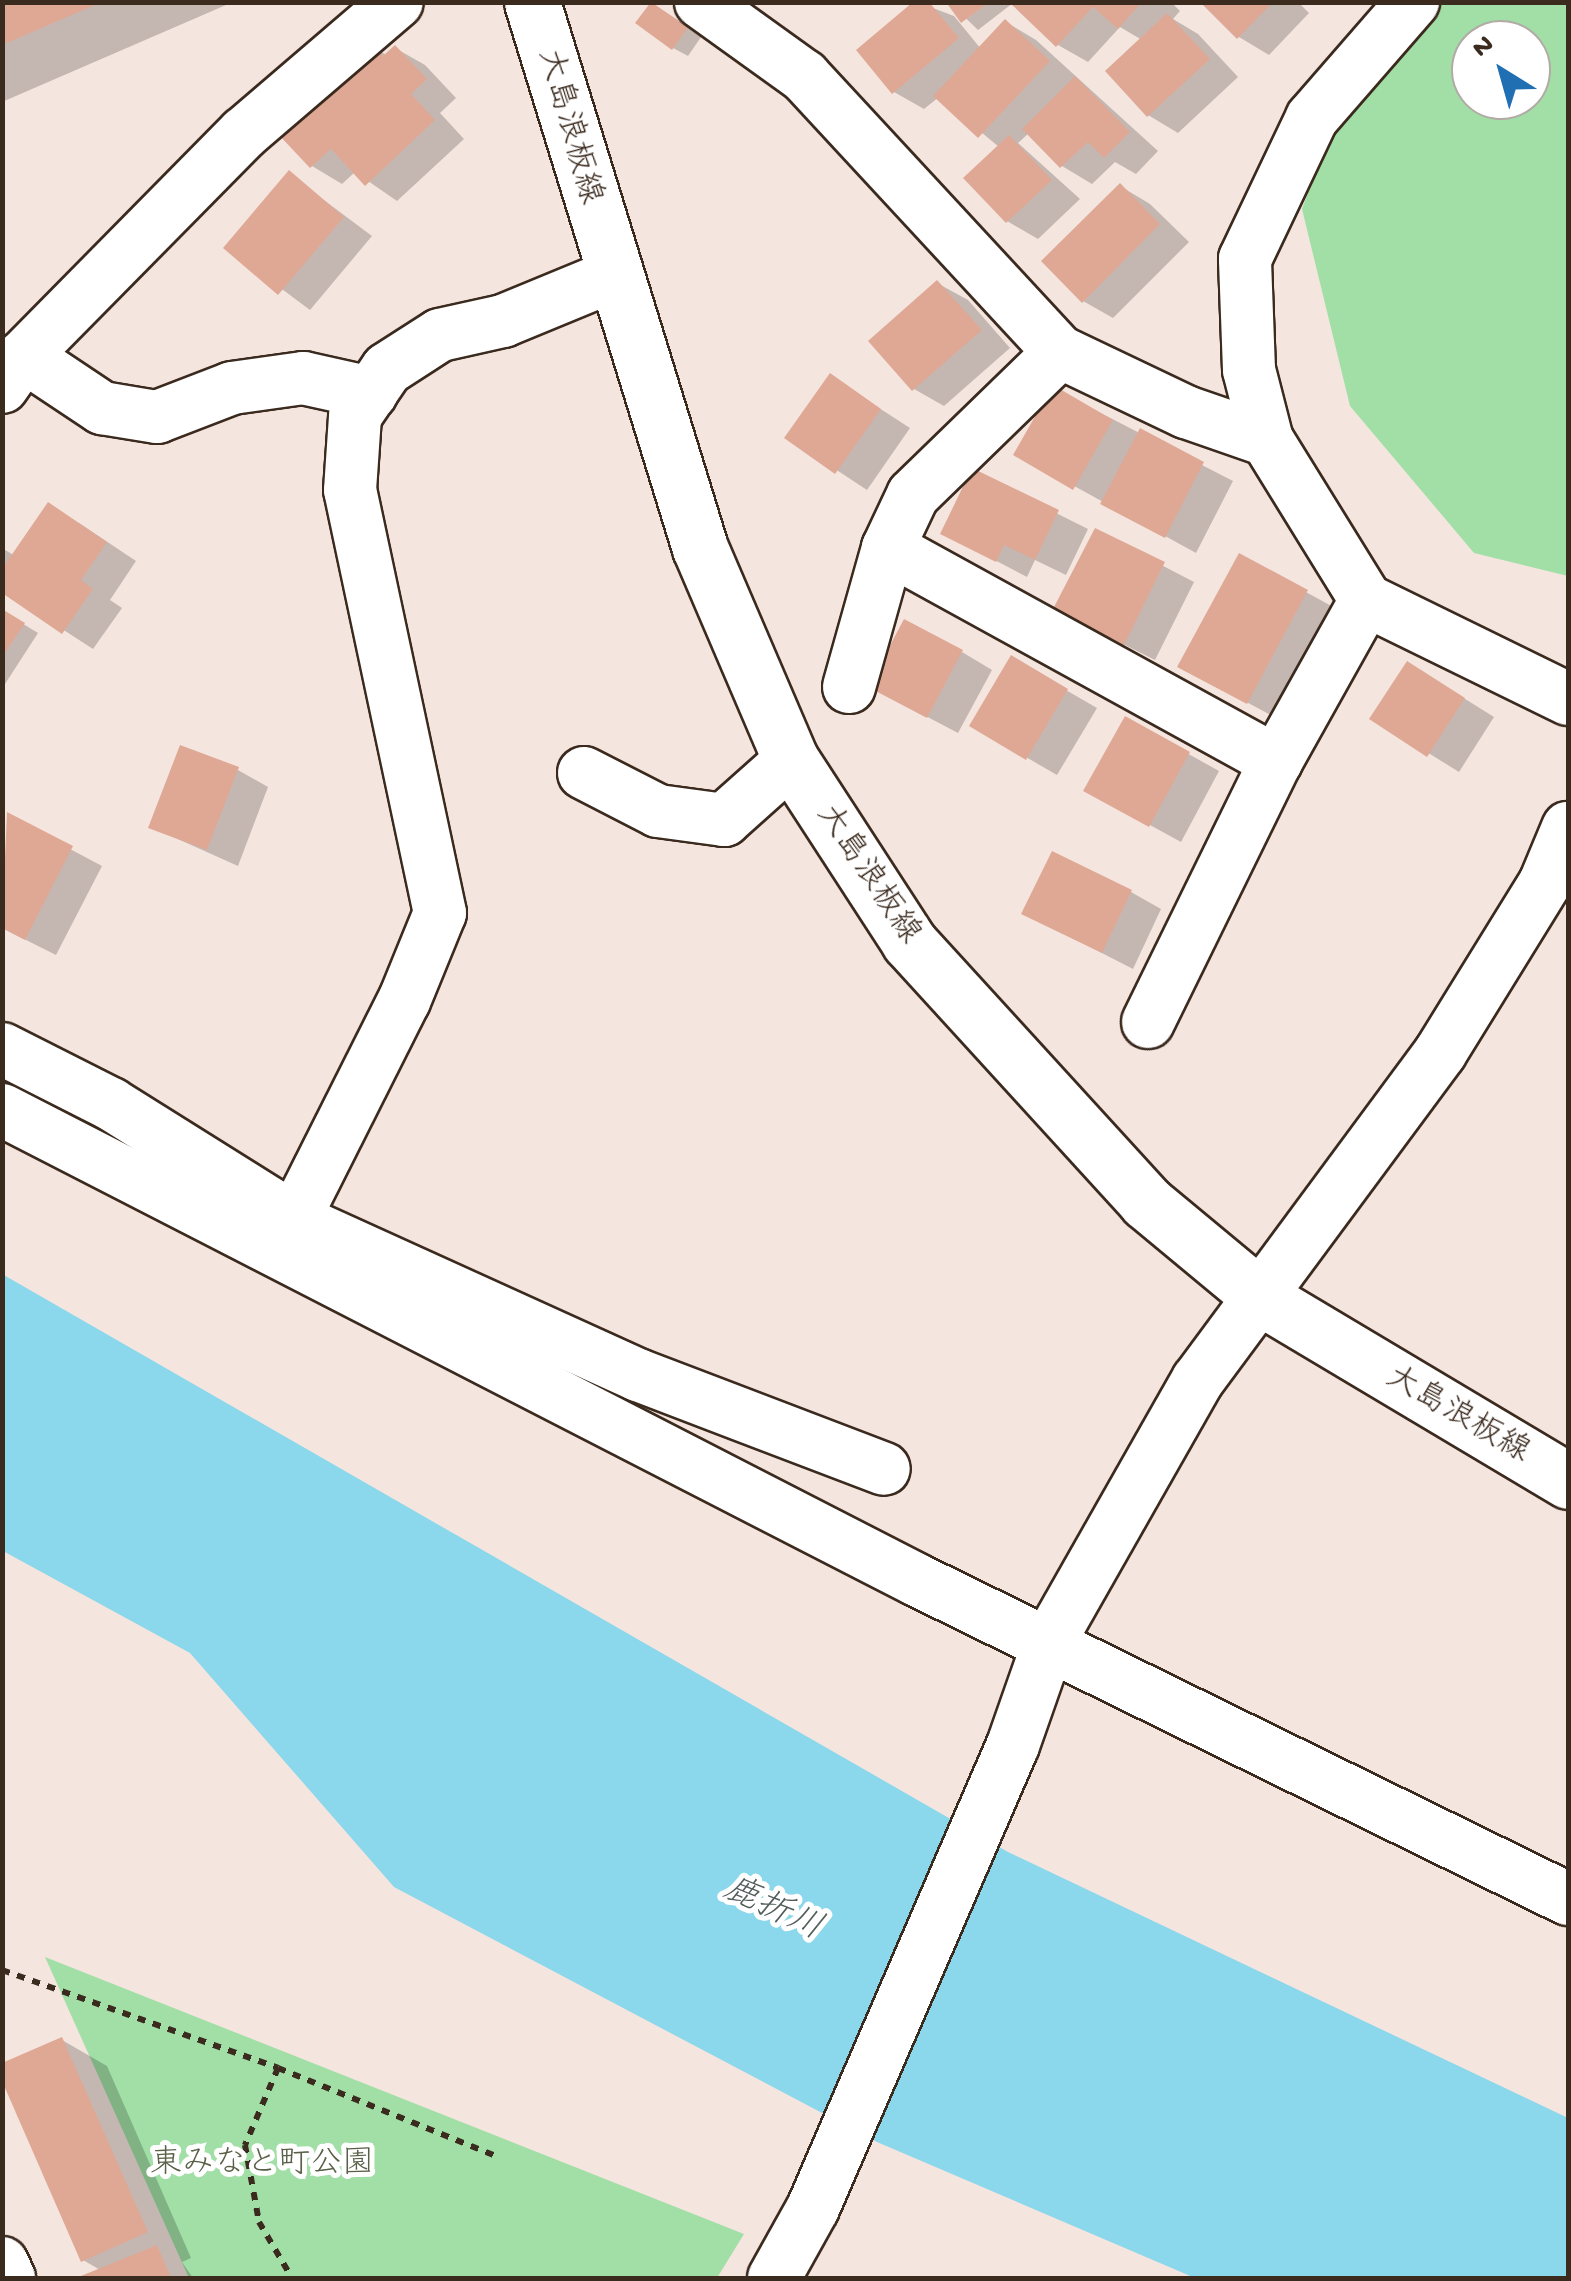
<!DOCTYPE html>
<html>
<head>
<meta charset="utf-8">
<style>
	body { margin:0 }
	#map { position:relative; width:1571px; height:2281px; overflow:hidden; background:#f5e5df; font-family:"Gochi Hand","Klee One",sans-serif }
	div>[style] { position:absolute }
	.green>* { inset:0; background:#a1dfa6 }
	.water>* { inset:0; background:#8bd7eb }
	.shadow>* { inset:0; background:#0003 }
	.building>* { inset:0; background:#dea895 }
	.path>* { height:6px; margin-top:-3px; transform-origin:0; background:repeating-linear-gradient(90deg,#3b2a1e 0 8px,transparent 0 16px) }
	.roads { filter:drop-shadow(2px 0 #3b2a1e) drop-shadow(-2px 0 #3b2a1e) drop-shadow(0 2px #3b2a1e) drop-shadow(0 -2px #3b2a1e) }
	.street>* { height:52px; margin:-26px; padding:0 26px; transform-origin:26px; border-radius:26px; background:#fff }
	.secondary>* { height:55px; margin:-27.5px; padding:0 27.5px; transform-origin:27.5px; border-radius:27.5px; background:#fff }
	span { translate:-50% -50%; white-space:nowrap; text-align:center; line-height:1.15; -webkit-text-stroke:10px #fff; paint-order:stroke }
	.street-label { font-size:32px; color:#3b2a1e }
	.park-label { font-size:32px; color:#5a6047 }
	.water-label { font-size:35px; color:#535e5c; font-style:italic }
	.frame { position:absolute; inset:0; border:5px solid #3b2a1e; pointer-events:none }
	.north { position:absolute; left:1451px; top:20px; width:100px; height:100px; box-sizing:border-box; background:#fff; border:2px solid #b1aaa5; border-radius:50%; rotate:323deg; font-size:28px; font-weight:700; line-height:40px; text-align:center; color:#3b2a1e }
	.north::after { content:''; display:block; margin:auto; width:35px; height:45px; background:#1f6fb2; clip-path:polygon(50% 0,100% 100%,50% 72%,0 100%) }
</style>
</head>
<body>
<div id="map">
	<div class="green">
		<i style="clip-path:polygon(evenodd,1378px 3px,1568px 3px,1568px 576px,1474px 553px,1350px 406px,1302px 209px,1378px 3px,1471px 40px,1531px 40px,1531px 100px,1471px 100px,1471px 40px)"></i>
		<i style="clip-path:polygon(45px 1957px,744px 2234px,717px 2278px,189px 2278px)"></i>
	</div>
	<div class="water">
		<i style="clip-path:polygon(2px 1274px,1008px 1852px,1568px 2118px,1568px 2278px,1195px 2278px,877px 2142px,394px 1887px,190px 1653px,3px 1551px)"></i>
	</div>
	<div class="shadow">
		<i style="clip-path:polygon(2px 2px,233px 2px,2px 102px)"></i>
		<i style="clip-path:polygon(917px 2px,954px 16px,981px 49px,1006px 22px,1036px 40px,1158px 151px,1136px 174px,1115px 162px,1092px 184px,1062px 166px,1029px 133px,1018px 143px,1080px 199px,1038px 239px,1007px 221px,999px 147px,939px 97px,924px 109px,894px 92px)"></i>
		<i style="clip-path:polygon(949px 2px,1171px 2px,1180px 11px,1173px 19px,1198px 34px,1238px 77px,1178px 133px,1148px 115px,1142px 40px,1120px 27px,1088px 62px,1058px 45px,1013px 3px,978px 30px)"></i>
		<i style="clip-path:polygon(1203px 2px,1298px 2px,1309px 13px,1269px 55px,1239px 37px)"></i>
		<i style="clip-path:polygon(653px 4px,701px 37px,688px 56px,673px 48px)"></i>
		<i style="clip-path:polygon(373px 48px,387px 55px,395px 48px,425px 65px,456px 98px,440px 113px,464px 139px,397px 201px,355px 172px,342px 184px,312px 166px,282px 134px)"></i>
		<i style="clip-path:polygon(289px 174px,372px 236px,310px 310px,227px 248px)"></i>
		<i style="clip-path:polygon(1120px 186px,1150px 204px,1189px 242px,1113px 318px,1083px 301px)"></i>
		<i style="clip-path:polygon(937px 283px,968px 300px,1010px 348px,944px 406px,914px 389px)"></i>
		<i style="clip-path:polygon(831px 377px,910px 428px,867px 490px,788px 438px)"></i>
		<i style="clip-path:polygon(1054px 389px,1233px 481px,1196px 553px,1016px 454px)"></i>
		<i style="clip-path:polygon(974px 472px,1088px 529px,1066px 575px,1035px 560px,1027px 577px,943px 533px)"></i>
		<i style="clip-path:polygon(79px 523px,136px 561px,110px 600px,122px 608px,93px 649px,2px 590px,2px 548px,15px 556px)"></i>
		<i style="clip-path:polygon(1096px 531px,1194px 582px,1155px 660px,1087px 626px)"></i>
		<i style="clip-path:polygon(1240px 556px,1337px 609px,1278px 719px,1211px 683px)"></i>
		<i style="clip-path:polygon(2px 611px,38px 633px,5px 684px,2px 683px)"></i>
		<i style="clip-path:polygon(962px 652px,992px 670px,958px 733px,901px 703px)"></i>
		<i style="clip-path:polygon(1012px 659px,1097px 708px,1057px 775px,972px 726px)"></i>
		<i style="clip-path:polygon(1438px 682px,1494px 717px,1459px 772px,1372px 718px)"></i>
		<i style="clip-path:polygon(1126px 719px,1219px 771px,1181px 842px,1117px 807px)"></i>
		<i style="clip-path:polygon(238px 770px,268px 787px,238px 866px,151px 827px)"></i>
		<i style="clip-path:polygon(8px 816px,102px 866px,56px 955px,2px 928px)"></i>
		<i style="clip-path:polygon(1131px 892px,1161px 909px,1133px 969px,1024px 913px)"></i>
		<i style="clip-path:polygon(62px 2040px,107px 2066px,191px 2258px,182px 2262px,193px 2278px,82px 2278px,102px 2271px,83px 2260px)"></i>
	</div>
	<div class="building">
		<i style="clip-path:polygon(2px 2px,102px 2px,2px 45px)"></i>
		<i style="clip-path:polygon(651px 2px,688px 27px,672px 50px,635px 23px)"></i>
		<i style="clip-path:polygon(913px 2px,929px 2px,959px 38px,892px 94px,856px 50px)"></i>
		<i style="clip-path:polygon(946px 2px,989px 2px,961px 23px)"></i>
		<i style="clip-path:polygon(1009px 2px,1142px 2px,1118px 29px,1093px 7px,1056px 47px)"></i>
		<i style="clip-path:polygon(1200px 2px,1273px 2px,1237px 39px)"></i>
		<i style="clip-path:polygon(1167px 13px,1210px 59px,1147px 117px,1105px 71px)"></i>
		<i style="clip-path:polygon(1005px 19px,1050px 61px,978px 138px,933px 96px)"></i>
		<i style="clip-path:polygon(373px 44px,383px 56px,395px 45px,427px 79px,411px 94px,435px 120px,365px 186px,331px 149px,310px 168px,278px 134px)"></i>
		<i style="clip-path:polygon(1075px 76px,1130px 132px,1104px 158px,1088px 142px,1060px 168px,1022px 129px)"></i>
		<i style="clip-path:polygon(1009px 135px,1052px 180px,1006px 223px,963px 178px)"></i>
		<i style="clip-path:polygon(289px 170px,344px 217px,278px 295px,223px 248px)"></i>
		<i style="clip-path:polygon(1120px 183px,1160px 224px,1082px 303px,1041px 261px)"></i>
		<i style="clip-path:polygon(937px 280px,982px 330px,912px 391px,868px 341px)"></i>
		<i style="clip-path:polygon(830px 373px,881px 409px,835px 474px,784px 438px)"></i>
		<i style="clip-path:polygon(1053px 385px,1113px 420px,1073px 490px,1013px 455px)"></i>
		<i style="clip-path:polygon(1140px 428px,1204px 462px,1165px 538px,1100px 504px)"></i>
		<i style="clip-path:polygon(972px 468px,1059px 510px,1035px 560px,1004px 545px,996px 562px,940px 534px)"></i>
		<i style="clip-path:polygon(48px 502px,107px 542px,81px 580px,93px 589px,62px 634px,2px 593px,2px 569px)"></i>
		<i style="clip-path:polygon(1095px 528px,1165px 562px,1124px 645px,1053px 609px)"></i>
		<i style="clip-path:polygon(1239px 553px,1308px 590px,1247px 704px,1177px 667px)"></i>
		<i style="clip-path:polygon(2px 609px,25px 623px,2px 657px)"></i>
		<i style="clip-path:polygon(904px 619px,963px 650px,927px 718px,868px 687px)"></i>
		<i style="clip-path:polygon(1011px 655px,1068px 689px,1026px 760px,969px 726px)"></i>
		<i style="clip-path:polygon(1407px 661px,1465px 698px,1427px 757px,1369px 719px)"></i>
		<i style="clip-path:polygon(1125px 716px,1190px 752px,1149px 827px,1083px 791px)"></i>
		<i style="clip-path:polygon(180px 745px,239px 767px,207px 850px,148px 828px)"></i>
		<i style="clip-path:polygon(7px 812px,73px 846px,25px 940px,2px 928px)"></i>
		<i style="clip-path:polygon(1052px 851px,1132px 890px,1102px 953px,1021px 914px)"></i>
		<i style="clip-path:polygon(62px 2037px,148px 2232px,81px 2262px,2px 2081px,2px 2063px)"></i>
		<i style="clip-path:polygon(157px 2245px,171px 2278px,76px 2278px)"></i>
	</div>
	<div class="path">
		<i style="left:2px;top:1970px;width:293px;rotate:19.5deg"></i>
		<i style="left:278px;top:2068px;width:84px;rotate:113.2deg"></i>
		<i style="left:245px;top:2145px;width:78px;rotate:79.7deg"></i>
		<i style="left:259px;top:2222px;width:65px;rotate:59.5deg"></i>
		<i style="left:278px;top:2068px;width:237px;rotate:22deg"></i>
	</div>
	<div class="roads">
		<div class="street">
			<i style="left:701px;top:2px;width:127px;rotate:35.7deg"></i>
			<i style="left:804px;top:76px;width:376px;rotate:47.2deg"></i>
			<i style="left:1060px;top:352px;width:140px;rotate:25.5deg"></i>
			<i style="left:1186px;top:412px;width:86px;rotate:19.1deg"></i>
			<i style="left:24px;top:356px;width:94px;rotate:33.7deg"></i>
			<i style="left:102px;top:408px;width:56px;rotate:9.3deg"></i>
			<i style="left:157px;top:417px;width:80px;rotate:-21.1deg"></i>
			<i style="left:232px;top:388px;width:72px;rotate:-8deg"></i>
			<i style="left:303px;top:378px;width:70px;rotate:12.4deg"></i>
			<i style="left:2px;top:387px;width:38px;rotate:-55deg"></i>
			<i style="left:24px;top:356px;width:313px;rotate:-45.4deg"></i>
			<i style="left:244px;top:133px;width:201px;rotate:-40.6deg"></i>
			<i style="left:888px;top:548px;width:443px;rotate:28.8deg"></i>
			<i style="left:1366px;top:600px;width:225px;rotate:26.1deg"></i>
			<i style="left:849px;top:687px;width:144px;rotate:-74.3deg"></i>
			<i style="left:888px;top:548px;width:59px;rotate:-64.7deg"></i>
			<i style="left:913px;top:495px;width:205px;rotate:-44.2deg"></i>
			<i style="left:584px;top:773px;width:83px;rotate:27.2deg"></i>
			<i style="left:658px;top:811px;width:67px;rotate:7.8deg"></i>
			<i style="left:724px;top:820px;width:90px;rotate:-41.8deg"></i>
			<i style="left:1148px;top:1022px;width:291px;rotate:-63.9deg"></i>
			<i style="left:1276px;top:761px;width:184px;rotate:-60.8deg"></i>
			<i style="left:1366px;top:600px;width:188px;rotate:-121.7deg"></i>
			<i style="left:1267px;top:440px;width:72px;rotate:-104.4deg"></i>
			<i style="left:1249px;top:370px;width:111px;rotate:-92.1deg"></i>
			<i style="left:1245px;top:259px;width:156px;rotate:-64.6deg"></i>
			<i style="left:1312px;top:118px;width:154px;rotate:-49deg"></i>
			<i style="left:2px;top:1049px;width:122px;rotate:26.8deg"></i>
			<i style="left:111px;top:1104px;width:216px;rotate:32.1deg"></i>
			<i style="left:294px;top:1219px;width:378px;rotate:24.4deg"></i>
			<i style="left:638px;top:1375px;width:263px;rotate:20.9deg"></i>
			<i style="left:2px;top:1110px;width:1029px;rotate:27.19deg"></i>
			<i style="left:917px;top:1580px;width:725px;rotate:26.11deg"></i>
			<i style="left:279px;top:1249px;width:278px;rotate:-63.3deg"></i>
			<i style="left:404px;top:1001px;width:95px;rotate:-67.8deg"></i>
			<i style="left:440px;top:913px;width:432px;rotate:-102deg"></i>
			<i style="left:350px;top:490px;width:74px;rotate:-86.1deg"></i>
			<i style="left:355px;top:416px;width:57px;rotate:-55.8deg"></i>
			<i style="left:387px;top:369px;width:63px;rotate:-32.7deg"></i>
			<i style="left:440px;top:335px;width:65px;rotate:-12.5deg"></i>
			<i style="left:503px;top:321px;width:118px;rotate:-22.4deg"></i>
			<i style="left:2px;top:2263px;width:17px;rotate:65deg"></i>
			<i style="left:774px;top:2278px;width:80px;rotate:-60.9deg"></i>
			<i style="left:813px;top:2208px;width:504px;rotate:-66.64deg"></i>
			<i style="left:1013px;top:1745px;width:109px;rotate:-70.7deg"></i>
			<i style="left:1049px;top:1642px;width:301px;rotate:-60.4deg"></i>
			<i style="left:1198px;top:1380px;width:407px;rotate:-53.5deg"></i>
			<i style="left:1440px;top:1053px;width:200px;rotate:-58.3deg"></i>
			<i style="left:1545px;top:883px;width:60px;rotate:-67.3deg"></i>
		</div>
		<div class="secondary">
			<i style="left:532px;top:2px;width:571px;rotate:72.9deg"></i>
			<i style="left:700px;top:548px;width:231px;rotate:66.8deg"></i>
			<i style="left:791px;top:760px;width:217px;rotate:57deg"></i>
			<i style="left:909px;top:942px;width:352px;rotate:47.6deg"></i>
			<i style="left:1146px;top:1202px;width:152px;rotate:39.7deg"></i>
			<i style="left:1263px;top:1299px;width:355px;rotate:30.8deg"></i>
		</div>
	</div>
	<div class="street-label">
		<span style="left:568px;top:127px;rotate:74deg">大島浪板線</span>
		<span style="left:867px;top:875px;rotate:56deg">大島浪板線</span>
		<span style="left:1457px;top:1416px;rotate:30deg">大島浪板線</span>
	</div>
	<div class="park-label">
		<span style="left:262px;top:2165px">東みなと町公園</span>
	</div>
	<div class="water-label">
		<span style="left:772px;top:1911px;rotate:25deg">鹿折川</span>
	</div>
	<div class="frame"></div>
	<div class="north">N</div>
</div>
</body>
</html>
